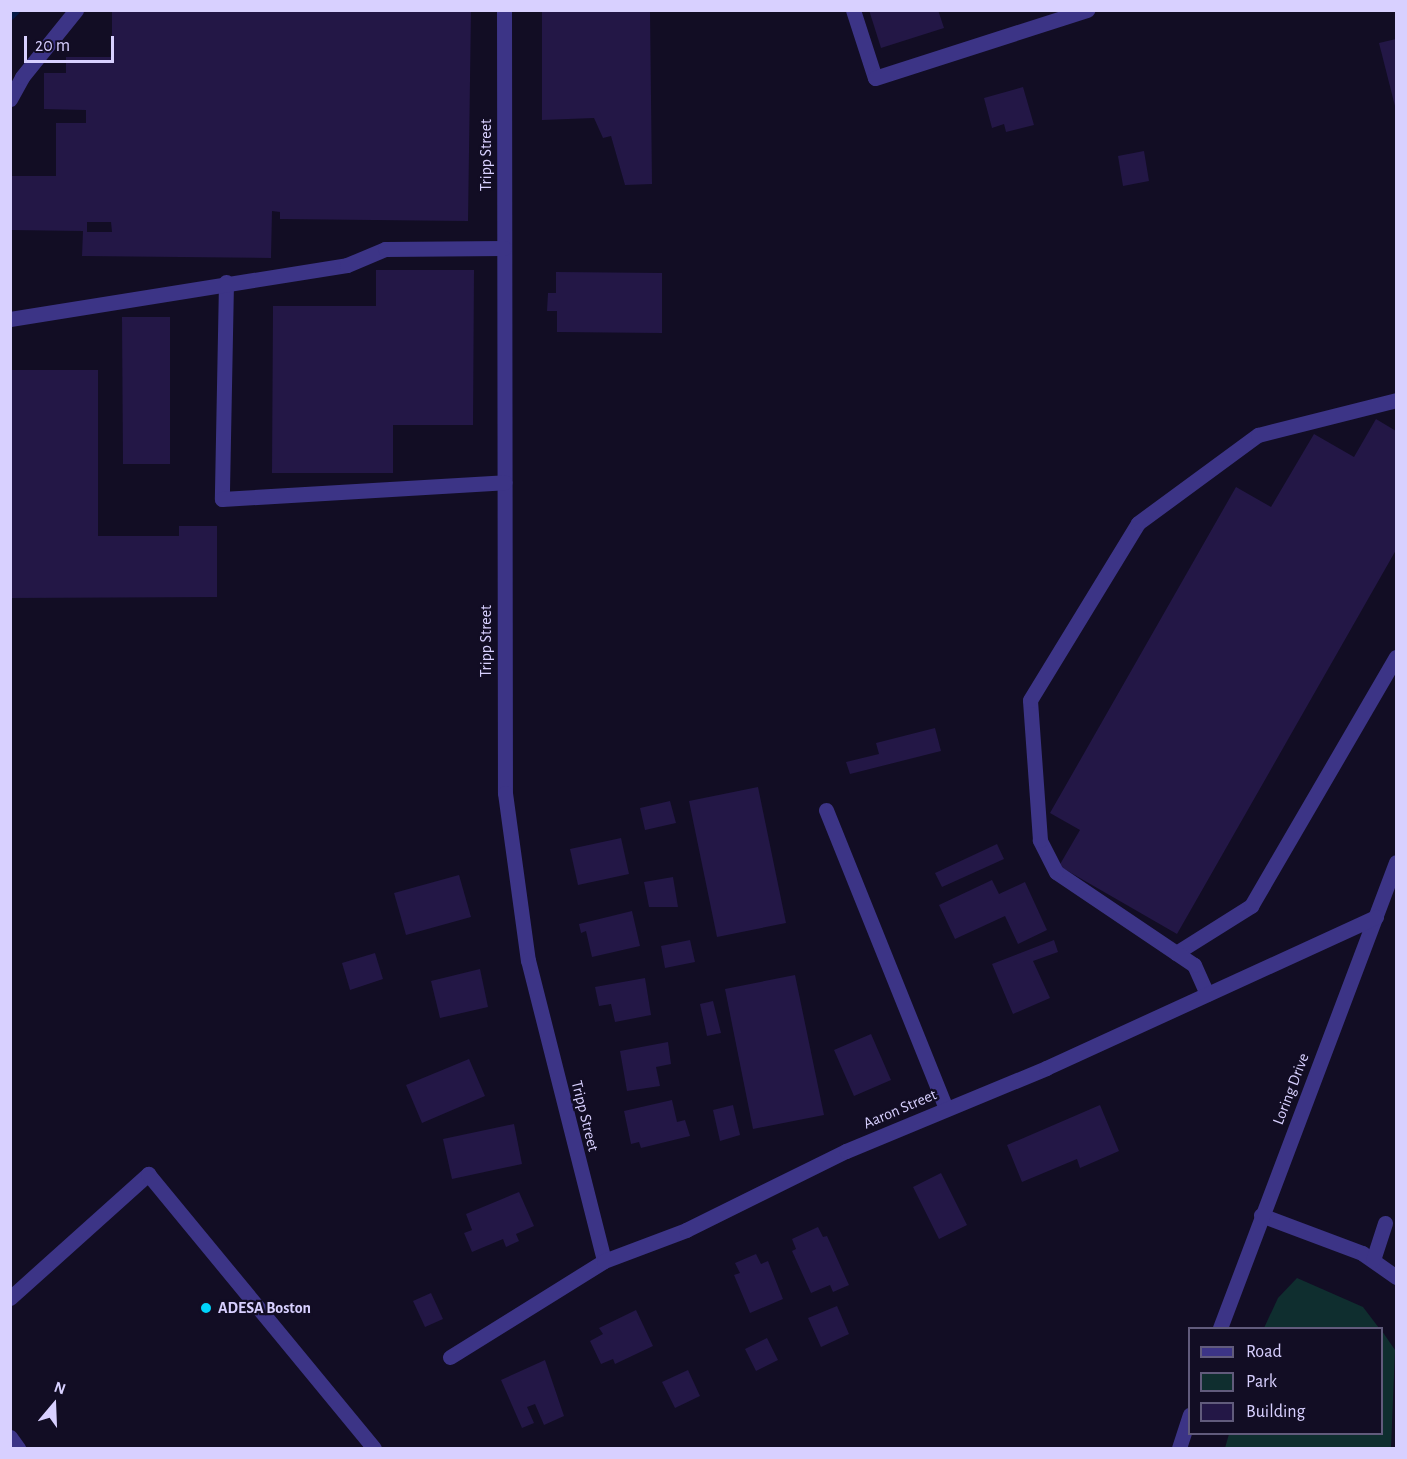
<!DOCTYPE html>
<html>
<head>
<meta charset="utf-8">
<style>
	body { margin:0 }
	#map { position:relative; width:1407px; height:1459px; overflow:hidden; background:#120d24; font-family:"Alegreya Sans",sans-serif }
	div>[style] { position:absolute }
	.green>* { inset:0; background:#0f2e2f }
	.stream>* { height:9px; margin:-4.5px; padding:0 4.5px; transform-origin:4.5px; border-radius:4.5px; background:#061944 }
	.building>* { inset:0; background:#231746 }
	.minor>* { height:15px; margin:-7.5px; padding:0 7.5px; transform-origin:7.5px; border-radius:7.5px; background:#3c3486 }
	.dots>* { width:16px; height:16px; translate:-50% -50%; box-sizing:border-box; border:3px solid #120d24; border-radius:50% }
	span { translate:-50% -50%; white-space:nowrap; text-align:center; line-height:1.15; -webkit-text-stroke:4.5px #120d24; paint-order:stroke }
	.street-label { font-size:16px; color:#d8d0ff }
	.poi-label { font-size:16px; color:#d8d0ff; font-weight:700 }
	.left { translate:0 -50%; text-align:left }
	.frame { position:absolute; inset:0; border:12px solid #d8d0ff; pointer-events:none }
	.legend { position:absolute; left:1188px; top:1327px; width:195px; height:108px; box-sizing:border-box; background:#120d24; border:2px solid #615b7c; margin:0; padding:8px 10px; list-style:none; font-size:18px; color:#d8d0ff }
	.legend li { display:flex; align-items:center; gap:12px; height:30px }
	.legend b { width:30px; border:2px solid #615b7c }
	.north { position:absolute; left:24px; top:1375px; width:60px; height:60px; -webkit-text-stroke:4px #120d24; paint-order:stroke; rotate:19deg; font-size:16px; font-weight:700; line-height:24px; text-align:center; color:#d8d0ff }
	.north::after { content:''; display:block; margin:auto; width:21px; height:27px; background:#d8d0ff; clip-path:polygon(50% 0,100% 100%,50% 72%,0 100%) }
	.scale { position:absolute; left:24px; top:36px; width:90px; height:27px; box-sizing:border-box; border:3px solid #d8d0ff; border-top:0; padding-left:8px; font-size:18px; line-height:21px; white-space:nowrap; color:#d8d0ff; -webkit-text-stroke:4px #120d24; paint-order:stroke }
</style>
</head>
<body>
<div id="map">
	<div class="green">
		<i style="clip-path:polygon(1297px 1278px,1363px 1307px,1379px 1328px,1264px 1328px,1278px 1298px)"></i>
		<i style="clip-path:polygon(1382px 1331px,1395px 1350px,1391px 1448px,1225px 1448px,1229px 1434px,1382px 1434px)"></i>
	</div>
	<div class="stream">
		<i style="left:10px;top:15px;width:7px;rotate:-45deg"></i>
	</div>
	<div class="building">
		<i style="clip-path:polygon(evenodd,112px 10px,471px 10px,468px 221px,280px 219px,280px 212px,272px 211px,271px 258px,82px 256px,83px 231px,10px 230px,10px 176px,56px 176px,56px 123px,86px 123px,86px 110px,44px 109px,44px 73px,66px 73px,66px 57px,112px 57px,112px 10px,87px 222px,111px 222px,112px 232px,87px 232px,87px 222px)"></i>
		<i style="clip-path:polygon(542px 10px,650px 10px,652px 184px,625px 185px,611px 136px,603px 138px,594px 118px,542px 120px)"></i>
		<i style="clip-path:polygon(869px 10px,938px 10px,944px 28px,881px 48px)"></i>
		<i style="clip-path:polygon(1396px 39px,1396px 110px,1379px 43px)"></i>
		<i style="clip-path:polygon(1023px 87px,1034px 125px,1006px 132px,1004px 124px,992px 128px,984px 98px)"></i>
		<i style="clip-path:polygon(1144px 151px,1149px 181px,1123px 186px,1118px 156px)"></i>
		<i style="clip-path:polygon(376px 270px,474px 270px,473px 425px,393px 425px,393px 473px,272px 473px,273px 306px,376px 306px)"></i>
		<i style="clip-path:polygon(556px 272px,662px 273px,662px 333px,557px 332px,557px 311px,547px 311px,548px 293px,556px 293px)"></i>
		<i style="clip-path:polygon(122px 317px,170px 317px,170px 464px,123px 464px)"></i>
		<i style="clip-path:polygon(10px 370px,98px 370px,98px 536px,179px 536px,179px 526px,217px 526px,217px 597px,10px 598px)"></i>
		<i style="clip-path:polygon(1376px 419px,1396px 431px,1396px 550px,1177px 934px,1059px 866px,1080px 830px,1050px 813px,1236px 487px,1271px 507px,1314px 434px,1354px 457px)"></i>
		<i style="clip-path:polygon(935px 728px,941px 751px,850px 774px,846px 762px,879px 754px,876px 743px)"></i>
		<i style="clip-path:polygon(758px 787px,786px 923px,717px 937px,689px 801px)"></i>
		<i style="clip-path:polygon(670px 801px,676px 823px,645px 830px,640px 808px)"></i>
		<i style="clip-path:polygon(621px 838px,629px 874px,578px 885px,570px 849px)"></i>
		<i style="clip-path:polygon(997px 844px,1004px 859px,942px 887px,935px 873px)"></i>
		<i style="clip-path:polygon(459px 875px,471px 917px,406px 935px,394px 893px)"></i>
		<i style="clip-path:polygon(673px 877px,678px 907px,649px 907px,644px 882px)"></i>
		<i style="clip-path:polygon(992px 880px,999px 894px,1025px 882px,1047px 930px,1018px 944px,1005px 916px,955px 939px,939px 905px)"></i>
		<i style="clip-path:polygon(632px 911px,640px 946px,592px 957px,586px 931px,581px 933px,579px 924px)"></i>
		<i style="clip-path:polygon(690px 940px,695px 962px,665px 968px,661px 946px)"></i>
		<i style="clip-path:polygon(1054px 940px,1058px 952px,1033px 961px,1050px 998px,1013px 1014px,992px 964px)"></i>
		<i style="clip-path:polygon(375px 953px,383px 979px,350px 990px,342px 963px)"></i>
		<i style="clip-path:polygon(480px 969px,488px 1007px,440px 1018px,431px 981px)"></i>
		<i style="clip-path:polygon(795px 975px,824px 1115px,753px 1129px,725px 989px)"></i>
		<i style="clip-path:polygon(645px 978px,651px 1015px,615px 1022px,611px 1004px,599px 1006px,595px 987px)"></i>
		<i style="clip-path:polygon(713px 1001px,721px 1033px,707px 1036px,700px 1004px)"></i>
		<i style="clip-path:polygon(871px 1034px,891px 1080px,854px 1096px,834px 1050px)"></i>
		<i style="clip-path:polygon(668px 1042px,671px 1064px,656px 1067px,660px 1086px,627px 1091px,620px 1051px)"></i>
		<i style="clip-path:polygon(469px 1059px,485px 1096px,422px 1123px,406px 1085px)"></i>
		<i style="clip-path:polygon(672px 1100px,677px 1122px,685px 1120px,690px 1136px,641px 1148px,639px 1142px,631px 1144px,624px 1111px)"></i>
		<i style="clip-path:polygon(733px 1105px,740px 1135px,720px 1141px,713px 1110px)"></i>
		<i style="clip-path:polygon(1100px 1105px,1119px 1151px,1080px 1168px,1077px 1159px,1022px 1182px,1007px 1145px)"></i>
		<i style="clip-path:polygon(514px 1124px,522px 1164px,452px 1179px,443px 1139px)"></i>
		<i style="clip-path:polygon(941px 1173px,967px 1225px,939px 1239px,913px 1187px)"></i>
		<i style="clip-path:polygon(519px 1192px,534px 1226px,516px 1234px,519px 1241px,506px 1247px,503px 1239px,472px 1252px,464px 1233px,472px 1230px,466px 1214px)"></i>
		<i style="clip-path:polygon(818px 1227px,823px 1237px,827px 1236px,849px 1285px,833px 1292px,830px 1285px,811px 1293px,792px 1251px,796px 1249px,792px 1239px)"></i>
		<i style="clip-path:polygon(756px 1254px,761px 1264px,768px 1261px,783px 1299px,750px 1313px,734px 1275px,740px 1273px,735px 1263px)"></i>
		<i style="clip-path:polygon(431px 1293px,443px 1319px,425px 1327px,413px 1301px)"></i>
		<i style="clip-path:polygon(837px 1306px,849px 1334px,821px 1347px,808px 1318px)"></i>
		<i style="clip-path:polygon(636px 1310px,653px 1346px,615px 1364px,613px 1359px,601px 1364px,590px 1341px,603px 1334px,599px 1328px)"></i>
		<i style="clip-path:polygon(767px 1338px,778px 1360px,756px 1371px,745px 1349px)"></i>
		<i style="clip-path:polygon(545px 1360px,564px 1416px,544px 1425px,535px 1404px,527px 1407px,534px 1423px,522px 1428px,501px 1380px)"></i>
		<i style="clip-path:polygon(688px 1370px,700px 1396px,675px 1408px,662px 1382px)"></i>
	</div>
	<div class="minor">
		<i style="left:504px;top:10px;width:783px;rotate:89.93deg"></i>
		<i style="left:505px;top:793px;width:169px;rotate:82.2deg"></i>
		<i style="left:528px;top:960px;width:310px;rotate:75.8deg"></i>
		<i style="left:853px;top:10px;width:71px;rotate:72.1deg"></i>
		<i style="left:875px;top:78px;width:223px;rotate:-17.8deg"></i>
		<i style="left:10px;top:99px;width:25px;rotate:-61deg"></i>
		<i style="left:22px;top:77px;width:86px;rotate:-51.1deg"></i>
		<i style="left:226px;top:282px;width:217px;rotate:91.1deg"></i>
		<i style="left:222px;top:499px;width:283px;rotate:-3.4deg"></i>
		<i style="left:10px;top:319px;width:341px;rotate:-9.1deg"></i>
		<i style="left:347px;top:265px;width:41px;rotate:-22.8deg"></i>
		<i style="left:385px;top:249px;width:119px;rotate:-0.5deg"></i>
		<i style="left:826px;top:810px;width:322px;rotate:68.1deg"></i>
		<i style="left:1176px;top:953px;width:89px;rotate:-32.1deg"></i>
		<i style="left:1251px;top:906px;width:288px;rotate:-59.8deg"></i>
		<i style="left:1207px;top:994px;width:32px;rotate:-114deg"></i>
		<i style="left:1194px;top:965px;width:166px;rotate:-146deg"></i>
		<i style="left:1056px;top:872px;width:36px;rotate:-117deg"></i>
		<i style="left:1040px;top:840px;width:140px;rotate:-94.1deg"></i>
		<i style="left:1030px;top:700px;width:207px;rotate:-58.6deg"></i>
		<i style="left:1138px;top:523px;width:149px;rotate:-36.3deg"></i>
		<i style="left:1258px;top:435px;width:142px;rotate:-14.2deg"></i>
		<i style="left:1261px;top:1215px;width:108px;rotate:20.6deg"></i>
		<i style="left:1362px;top:1253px;width:42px;rotate:35.2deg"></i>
		<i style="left:1373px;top:1260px;width:39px;rotate:-72deg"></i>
		<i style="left:10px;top:1298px;width:186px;rotate:-41.9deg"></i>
		<i style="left:148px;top:1174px;width:355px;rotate:50.5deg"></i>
		<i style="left:1220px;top:1328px;width:498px;rotate:-69.3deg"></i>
		<i style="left:450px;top:1357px;width:181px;rotate:-31.9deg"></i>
		<i style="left:604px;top:1261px;width:88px;rotate:-20.7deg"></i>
		<i style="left:686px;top:1230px;width:178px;rotate:-26.3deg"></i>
		<i style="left:846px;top:1151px;width:217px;rotate:-22.5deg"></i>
		<i style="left:1046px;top:1068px;width:363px;rotate:-24.6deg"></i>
		<i style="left:10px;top:1437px;width:14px;rotate:54deg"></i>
		<i style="left:1179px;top:1448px;width:35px;rotate:-72deg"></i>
	</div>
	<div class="dots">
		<i style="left:206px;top:1308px;background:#00d4fb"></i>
	</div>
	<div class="street-label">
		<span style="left:486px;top:155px;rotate:-90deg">Tripp Street</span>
		<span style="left:486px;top:641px;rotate:-90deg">Tripp Street</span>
		<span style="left:1291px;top:1089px;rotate:-69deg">Loring Drive</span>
		<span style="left:900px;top:1109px;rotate:-23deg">Aaron Street</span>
		<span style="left:585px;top:1116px;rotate:76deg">Tripp Street</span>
	</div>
	<div class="poi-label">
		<span class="left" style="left:218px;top:1308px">ADESA Boston</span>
	</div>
	<div class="frame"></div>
	<ul class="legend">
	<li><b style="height:8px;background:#3c3486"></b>Road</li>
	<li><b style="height:16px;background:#0f2e2f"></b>Park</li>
	<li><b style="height:16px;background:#231746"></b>Building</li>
	</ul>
	<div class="north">N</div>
	<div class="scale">20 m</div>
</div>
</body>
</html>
